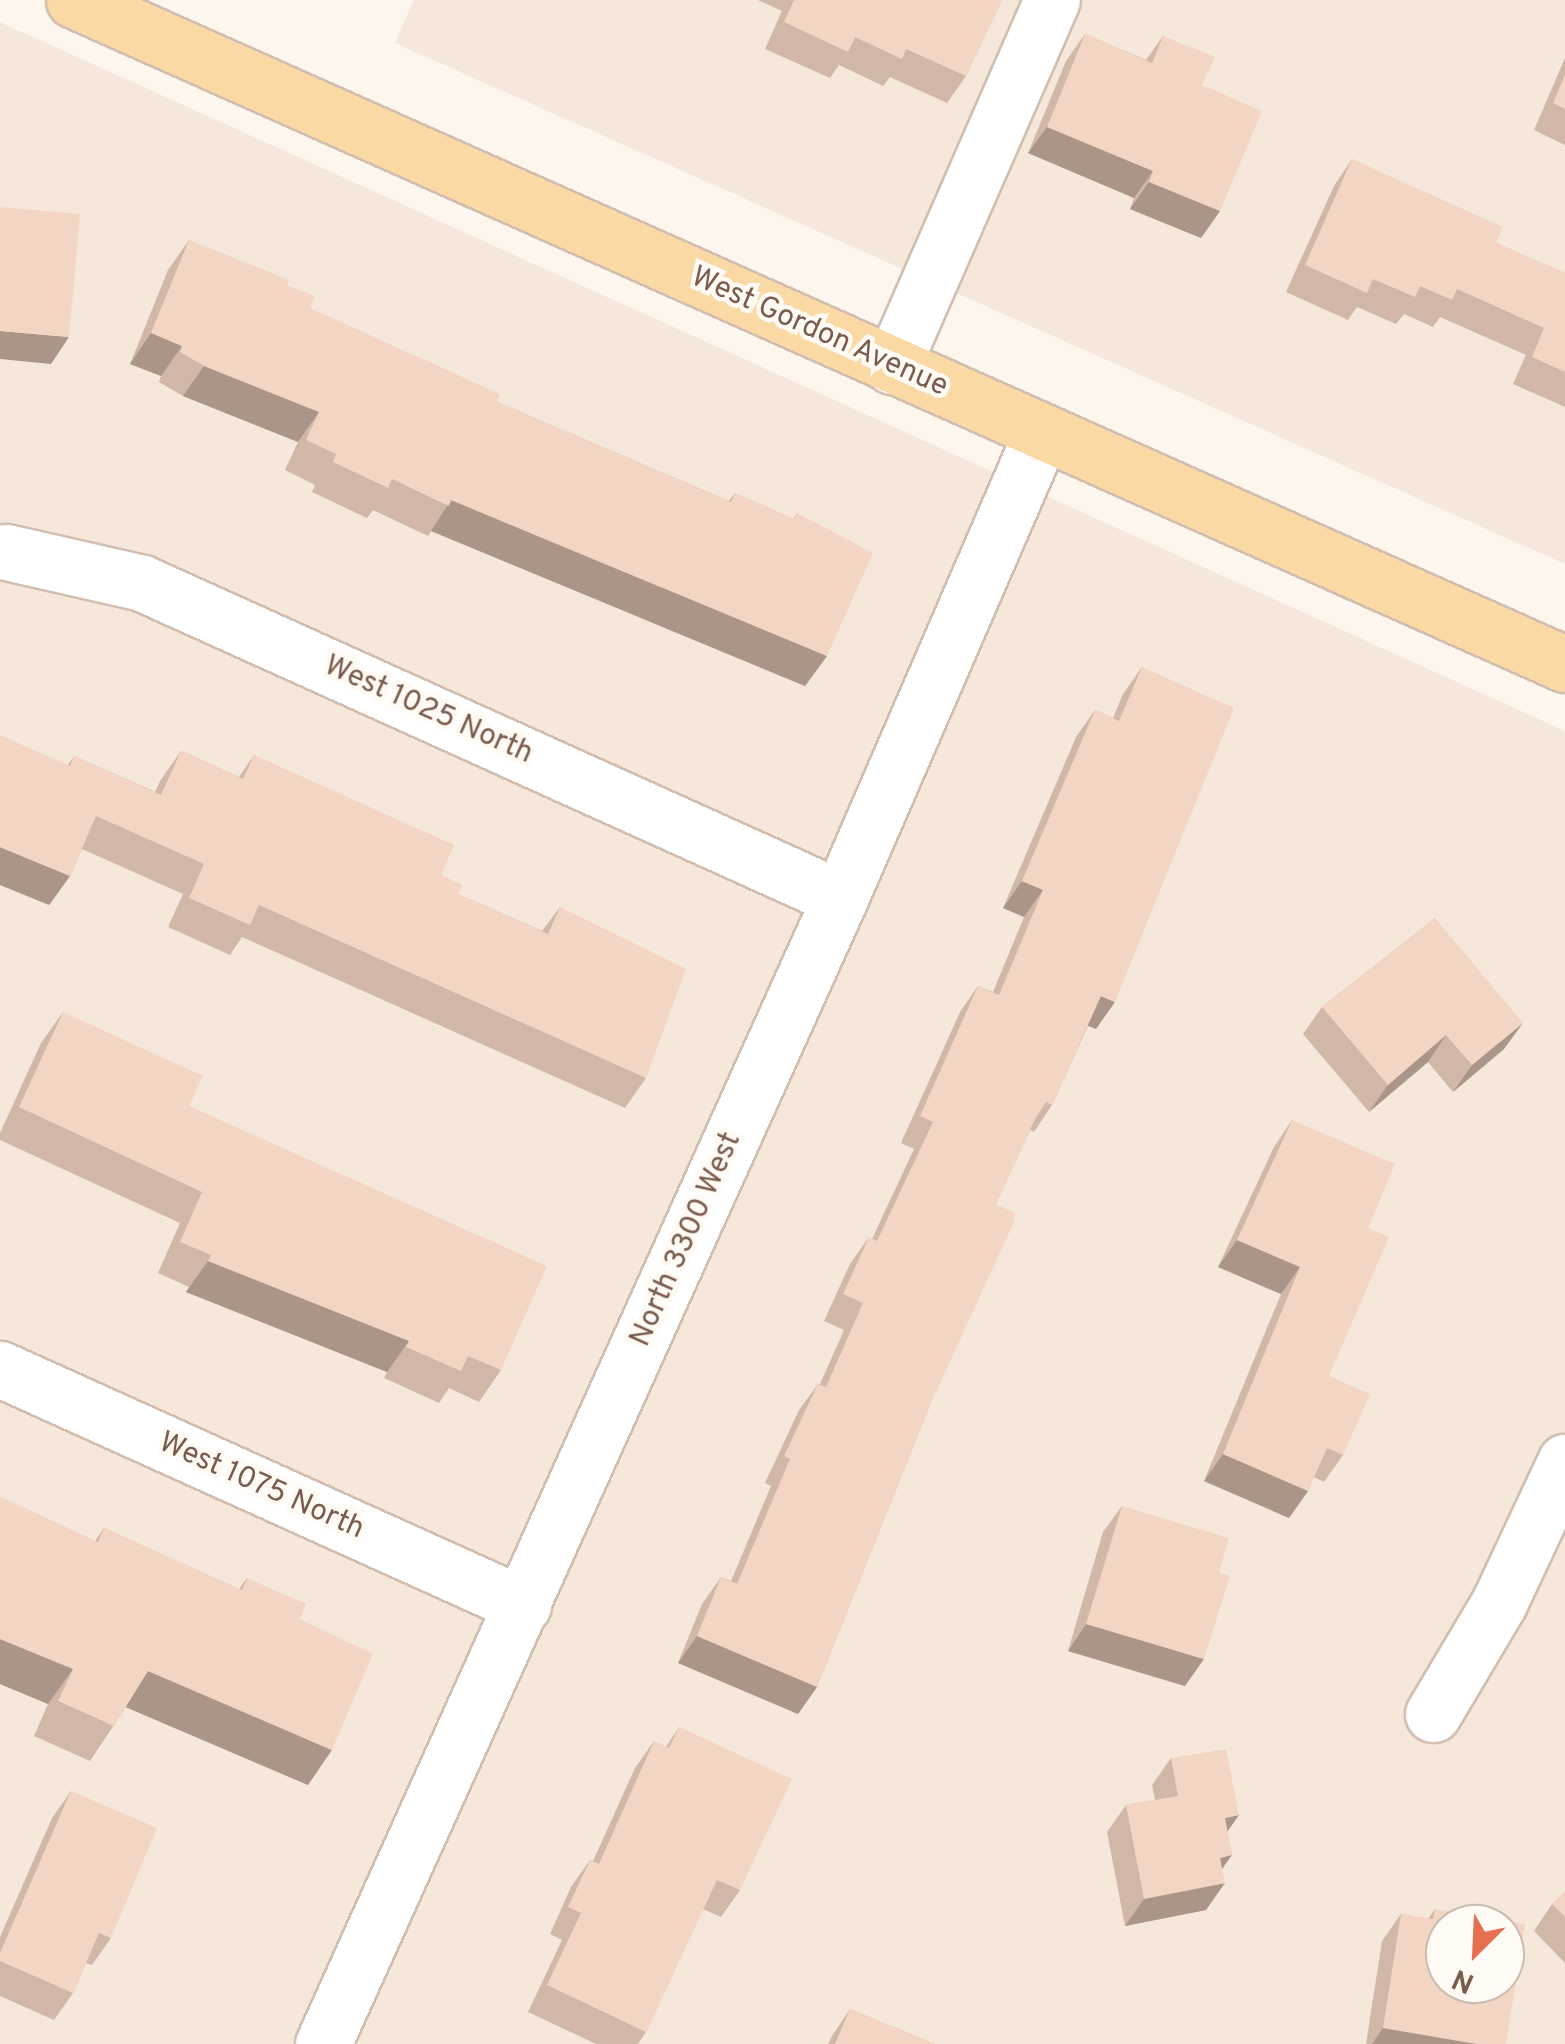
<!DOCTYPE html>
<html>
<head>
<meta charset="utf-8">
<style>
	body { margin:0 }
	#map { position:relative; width:1565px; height:2044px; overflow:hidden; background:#fdf6ec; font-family:Overpass,sans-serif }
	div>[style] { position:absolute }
	.residential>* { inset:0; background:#f5e8da }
	.roads { filter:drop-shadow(2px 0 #d1beb0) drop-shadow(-2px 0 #d1beb0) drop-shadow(0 2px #d1beb0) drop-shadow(0 -2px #d1beb0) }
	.minor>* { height:55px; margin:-27.5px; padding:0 27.5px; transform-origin:27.5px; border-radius:27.5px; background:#fff }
	.major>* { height:55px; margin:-27.5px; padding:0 27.5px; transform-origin:27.5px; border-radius:27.5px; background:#fbd9a5 }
	.wall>* { inset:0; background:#d1b7a8 }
	.shaded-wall>* { inset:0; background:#aa9588 }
	.building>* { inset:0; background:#f3d5c3 }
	span { translate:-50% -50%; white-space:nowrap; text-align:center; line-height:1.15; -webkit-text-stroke:9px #fffaf3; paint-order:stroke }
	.street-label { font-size:30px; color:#7a5c4d }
	.north { position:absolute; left:1425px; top:1904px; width:100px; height:100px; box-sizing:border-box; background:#fffaf3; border:2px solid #cabbb1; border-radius:50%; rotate:204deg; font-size:28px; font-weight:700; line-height:40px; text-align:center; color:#7a5c4d }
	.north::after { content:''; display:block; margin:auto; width:35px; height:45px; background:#e76f51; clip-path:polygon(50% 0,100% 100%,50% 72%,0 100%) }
</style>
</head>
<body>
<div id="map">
	<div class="residential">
		<i style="clip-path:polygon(414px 0,1565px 0,1565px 564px,395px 43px)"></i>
		<i style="clip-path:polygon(evenodd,0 22px,1565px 731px,1565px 2044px,0 2044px,0 22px,1445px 1924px,1505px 1924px,1505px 1984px,1445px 1984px,1445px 1924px)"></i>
	</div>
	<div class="roads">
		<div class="minor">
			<i style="left:892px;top:366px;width:399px;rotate:-66.4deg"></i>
			<i style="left:6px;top:552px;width:139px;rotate:12.8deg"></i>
			<i style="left:142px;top:583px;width:766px;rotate:24.29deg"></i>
			<i style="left:0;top:1369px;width:574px;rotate:24.29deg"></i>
			<i style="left:1433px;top:1714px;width:129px;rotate:-59.3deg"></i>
			<i style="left:1499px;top:1603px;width:156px;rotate:-64.9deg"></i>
			<i style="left:323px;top:2044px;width:1257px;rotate:-65.72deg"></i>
			<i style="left:840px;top:898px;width:508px;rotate:-66.56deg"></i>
		</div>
		<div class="major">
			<i style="left:74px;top:0;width:1632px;rotate:24.01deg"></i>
		</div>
	</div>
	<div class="wall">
		<i style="clip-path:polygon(758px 0,1002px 0,966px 76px,947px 103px,890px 77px,883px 86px,839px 65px,830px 78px,765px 49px,782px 11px)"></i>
		<i style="clip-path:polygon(1085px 34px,1146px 60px,1163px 36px,1202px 85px,1220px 211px,1201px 238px,1130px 209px,1134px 198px,1028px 153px,1066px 61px)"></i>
		<i style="clip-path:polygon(1565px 58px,1565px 145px,1534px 130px)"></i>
		<i style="clip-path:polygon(1352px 159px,1496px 243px,1565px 273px,1565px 407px,1513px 384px,1526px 355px,1440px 317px,1433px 327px,1404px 314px,1396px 324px,1357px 307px,1348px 320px,1286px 292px,1334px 186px)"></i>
		<i style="clip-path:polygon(189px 240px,287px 285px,310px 308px,497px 402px,729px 501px,735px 493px,793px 519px,797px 513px,827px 656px,805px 686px,431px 531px,428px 536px,373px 510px,367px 518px,312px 492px,315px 485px,285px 470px,298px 442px,183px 396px,159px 382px,161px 376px,130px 364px,168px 270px)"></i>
		<i style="clip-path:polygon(1142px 667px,1096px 1029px,1088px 1026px,1052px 1105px,1034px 1132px,1030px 1130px,996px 1204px,930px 1405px,817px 1687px,798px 1714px,678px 1663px,702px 1604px,721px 1577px,731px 1581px,771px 1486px,765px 1483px,799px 1410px,818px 1384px,820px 1384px,844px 1330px,824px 1321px,850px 1264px,869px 1237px,872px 1239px,914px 1149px,901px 1143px,960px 1012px,978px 986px,993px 992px,1024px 917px,1003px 908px,1076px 737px,1095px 710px,1113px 718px,1123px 694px)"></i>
		<i style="clip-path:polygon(181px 751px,239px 777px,254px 755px,441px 875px,458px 894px,542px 931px,560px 907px,646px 1078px,625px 1108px,242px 937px,230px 955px,168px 927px,183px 894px,82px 849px,70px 876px,49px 905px,68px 765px,74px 756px,155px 792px,160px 781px)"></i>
		<i style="clip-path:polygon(1435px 918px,1504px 1049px,1453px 1092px,1428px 1062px,1369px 1112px,1303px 1034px,1322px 1007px)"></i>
		<i style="clip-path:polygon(63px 1012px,189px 1106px,501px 1370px,479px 1402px,449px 1388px,439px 1403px,384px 1378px,387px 1372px,186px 1292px,189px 1287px,158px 1273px,180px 1223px,0 1140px,0 1133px,41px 1043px)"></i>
		<i style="clip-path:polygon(1292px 1120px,1368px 1228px,1329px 1376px,1343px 1455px,1324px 1482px,1314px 1477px,1308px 1491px,1289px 1518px,1204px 1481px,1281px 1294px,1218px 1267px,1274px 1147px)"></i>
		<i style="clip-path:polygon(0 1497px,95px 1541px,104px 1528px,239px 1589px,247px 1578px,300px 1619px,308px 1785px,126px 1707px,90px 1761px,34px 1736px,48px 1704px,0 1684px)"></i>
		<i style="clip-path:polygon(1122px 1506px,1185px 1686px,1068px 1651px,1103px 1532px)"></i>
		<i style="clip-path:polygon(679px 1727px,740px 1890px,721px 1917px,703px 1909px,646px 2032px,638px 2044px,596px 2044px,528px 2012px,562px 1940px,550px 1934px,571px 1887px,590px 1860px,593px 1861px,635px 1768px,654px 1741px,666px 1747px)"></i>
		<i style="clip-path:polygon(1171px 1758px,1239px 1815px,1227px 1831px,1232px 1855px,1222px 1868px,1206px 1910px,1125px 1926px,1107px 1832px,1126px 1805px,1155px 1800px,1152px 1785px)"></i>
		<i style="clip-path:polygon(71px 1791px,111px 1938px,92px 1965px,86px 1963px,73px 1993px,54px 2020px,0 1996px,0 1937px,52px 1818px)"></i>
		<i style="clip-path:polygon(1565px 1892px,1565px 1963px,1534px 1931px,1552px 1904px)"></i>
		<i style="clip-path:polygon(1435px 1909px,1506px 2044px,1366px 2044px,1382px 1941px,1401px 1914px,1428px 1919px)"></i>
		<i style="clip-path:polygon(850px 2009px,935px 2044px,828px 2044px,832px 2036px)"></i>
	</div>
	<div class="shaded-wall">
		<i style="clip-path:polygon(1047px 127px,1153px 171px,1134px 198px,1028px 153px)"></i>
		<i style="clip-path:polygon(1149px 182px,1220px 211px,1201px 238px,1130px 209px)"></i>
		<i style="clip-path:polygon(0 331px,69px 337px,51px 364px,0 359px)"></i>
		<i style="clip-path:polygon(151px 333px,182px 346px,161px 376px,130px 364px)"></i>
		<i style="clip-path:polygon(204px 366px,319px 412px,298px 442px,183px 396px)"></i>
		<i style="clip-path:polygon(451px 500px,827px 656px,805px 686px,431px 531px)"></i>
		<i style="clip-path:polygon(0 847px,70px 876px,49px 905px,0 885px)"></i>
		<i style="clip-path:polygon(1022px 881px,1043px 890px,1024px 917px,1003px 908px)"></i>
		<i style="clip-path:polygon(1101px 996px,1115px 1002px,1096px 1029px,1082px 1023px)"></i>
		<i style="clip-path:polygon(1523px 1023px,1504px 1049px,1453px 1092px,1472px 1065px)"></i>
		<i style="clip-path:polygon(1446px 1035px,1428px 1062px,1369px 1112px,1388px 1085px)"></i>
		<i style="clip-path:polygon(1237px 1240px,1300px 1267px,1281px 1294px,1218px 1267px)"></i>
		<i style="clip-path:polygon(208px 1261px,409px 1341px,387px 1372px,186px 1292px)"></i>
		<i style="clip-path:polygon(1223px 1454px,1308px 1491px,1289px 1518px,1204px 1481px)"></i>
		<i style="clip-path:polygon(1086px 1624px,1204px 1659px,1185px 1686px,1068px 1651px)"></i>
		<i style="clip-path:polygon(697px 1636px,817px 1687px,798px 1714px,678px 1663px)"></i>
		<i style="clip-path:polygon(0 1639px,73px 1669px,48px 1704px,0 1684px)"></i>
		<i style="clip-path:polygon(148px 1671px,332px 1750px,308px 1785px,123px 1706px)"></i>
		<i style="clip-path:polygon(1239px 1815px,1220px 1842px,1225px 1818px)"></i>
		<i style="clip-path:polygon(1232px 1855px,1213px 1882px,1220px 1858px)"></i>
		<i style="clip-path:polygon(1225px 1883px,1206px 1910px,1125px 1926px,1144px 1899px)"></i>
		<i style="clip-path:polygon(1383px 2028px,1477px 2044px,1372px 2044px)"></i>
	</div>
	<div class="building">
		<i style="clip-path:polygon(794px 0,1002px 0,966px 76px,906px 49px,902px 59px,855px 37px,848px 52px,784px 22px)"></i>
		<i style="clip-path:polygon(1085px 34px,1152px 63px,1163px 36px,1215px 57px,1202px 85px,1262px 111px,1220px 211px,1149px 182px,1153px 171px,1047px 127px)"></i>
		<i style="clip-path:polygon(1565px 75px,1565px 109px,1553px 103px)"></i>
		<i style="clip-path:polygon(1352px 159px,1503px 227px,1496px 243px,1565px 273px,1565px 372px,1532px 357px,1544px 328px,1457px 289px,1452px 300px,1420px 286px,1415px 297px,1373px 279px,1367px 293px,1305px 265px)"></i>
		<i style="clip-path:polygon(0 207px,80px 214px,69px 337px,0 331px)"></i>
		<i style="clip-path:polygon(189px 240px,289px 280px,287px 285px,315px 296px,310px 308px,500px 394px,497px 402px,731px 502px,735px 493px,794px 519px,797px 513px,873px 553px,827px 656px,451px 500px,449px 506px,392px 479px,388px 488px,333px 462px,336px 454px,306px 440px,319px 412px,204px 366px,180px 352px,182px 346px,151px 333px)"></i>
		<i style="clip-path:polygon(1142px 667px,1234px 708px,1115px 1002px,1101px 996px,1052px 1105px,1046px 1102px,1034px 1121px,996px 1204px,1015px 1213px,1014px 1222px,930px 1405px,817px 1687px,697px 1636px,721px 1577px,737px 1584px,790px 1459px,784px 1456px,818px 1384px,826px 1387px,863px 1303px,843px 1294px,869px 1237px,877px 1241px,933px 1122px,920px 1116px,978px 986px,999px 995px,1043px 890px,1022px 881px,1095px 710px,1119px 721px)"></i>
		<i style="clip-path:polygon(0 735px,70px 766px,74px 756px,161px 795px,181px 751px,243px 779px,254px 755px,454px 845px,441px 875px,462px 885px,458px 894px,548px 934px,560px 907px,686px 969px,646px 1078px,259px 905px,250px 925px,189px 898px,204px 864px,96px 816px,70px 876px,0 847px)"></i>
		<i style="clip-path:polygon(1435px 918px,1523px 1023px,1472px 1065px,1446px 1035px,1388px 1085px,1322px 1007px)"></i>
		<i style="clip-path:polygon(63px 1012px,203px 1076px,189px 1106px,547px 1266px,501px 1370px,468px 1356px,461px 1371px,406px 1347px,409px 1341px,208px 1261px,211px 1255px,180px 1242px,202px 1192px,19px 1107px)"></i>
		<i style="clip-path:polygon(1292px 1120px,1395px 1164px,1368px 1228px,1389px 1237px,1329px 1376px,1370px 1394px,1343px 1455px,1327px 1448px,1308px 1491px,1223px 1454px,1300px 1267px,1237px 1240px)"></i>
		<i style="clip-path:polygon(0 1497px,98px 1542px,104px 1528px,242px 1590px,247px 1578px,306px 1604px,300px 1619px,373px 1654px,332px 1750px,148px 1671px,114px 1726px,58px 1701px,73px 1669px,0 1639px)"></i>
		<i style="clip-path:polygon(1122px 1506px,1229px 1538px,1219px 1573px,1230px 1576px,1204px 1659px,1086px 1624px)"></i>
		<i style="clip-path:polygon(679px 1727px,792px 1779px,740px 1890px,717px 1880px,646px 2032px,547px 1985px,581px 1913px,568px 1907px,590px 1860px,599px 1864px,654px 1741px,669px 1748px)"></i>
		<i style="clip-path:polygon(1226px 1749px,1239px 1815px,1225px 1818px,1232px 1855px,1220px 1858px,1225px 1883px,1144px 1899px,1126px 1805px,1178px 1796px,1171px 1758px)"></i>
		<i style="clip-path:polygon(71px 1791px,157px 1828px,111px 1938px,99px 1933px,73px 1993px,0 1961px,0 1953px)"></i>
		<i style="clip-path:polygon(1565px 1892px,1565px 1917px,1552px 1904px)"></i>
		<i style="clip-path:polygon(evenodd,1435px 1909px,1525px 1924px,1506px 2044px,1477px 2044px,1383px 2028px,1401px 1914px,1433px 1919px,1435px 1909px,1445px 1924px,1505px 1924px,1505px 1984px,1445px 1984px,1445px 1924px)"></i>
		<i style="clip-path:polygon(850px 2009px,935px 2044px,835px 2044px)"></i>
	</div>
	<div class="street-label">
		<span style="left:819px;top:333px;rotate:24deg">West Gordon Avenue</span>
		<span style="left:428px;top:711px;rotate:24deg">West 1025 North</span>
		<span style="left:687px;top:1240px;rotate:-66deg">North 3300 West</span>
		<span style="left:261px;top:1487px;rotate:24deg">West 1075 North</span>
	</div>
	<div class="north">N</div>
</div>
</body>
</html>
